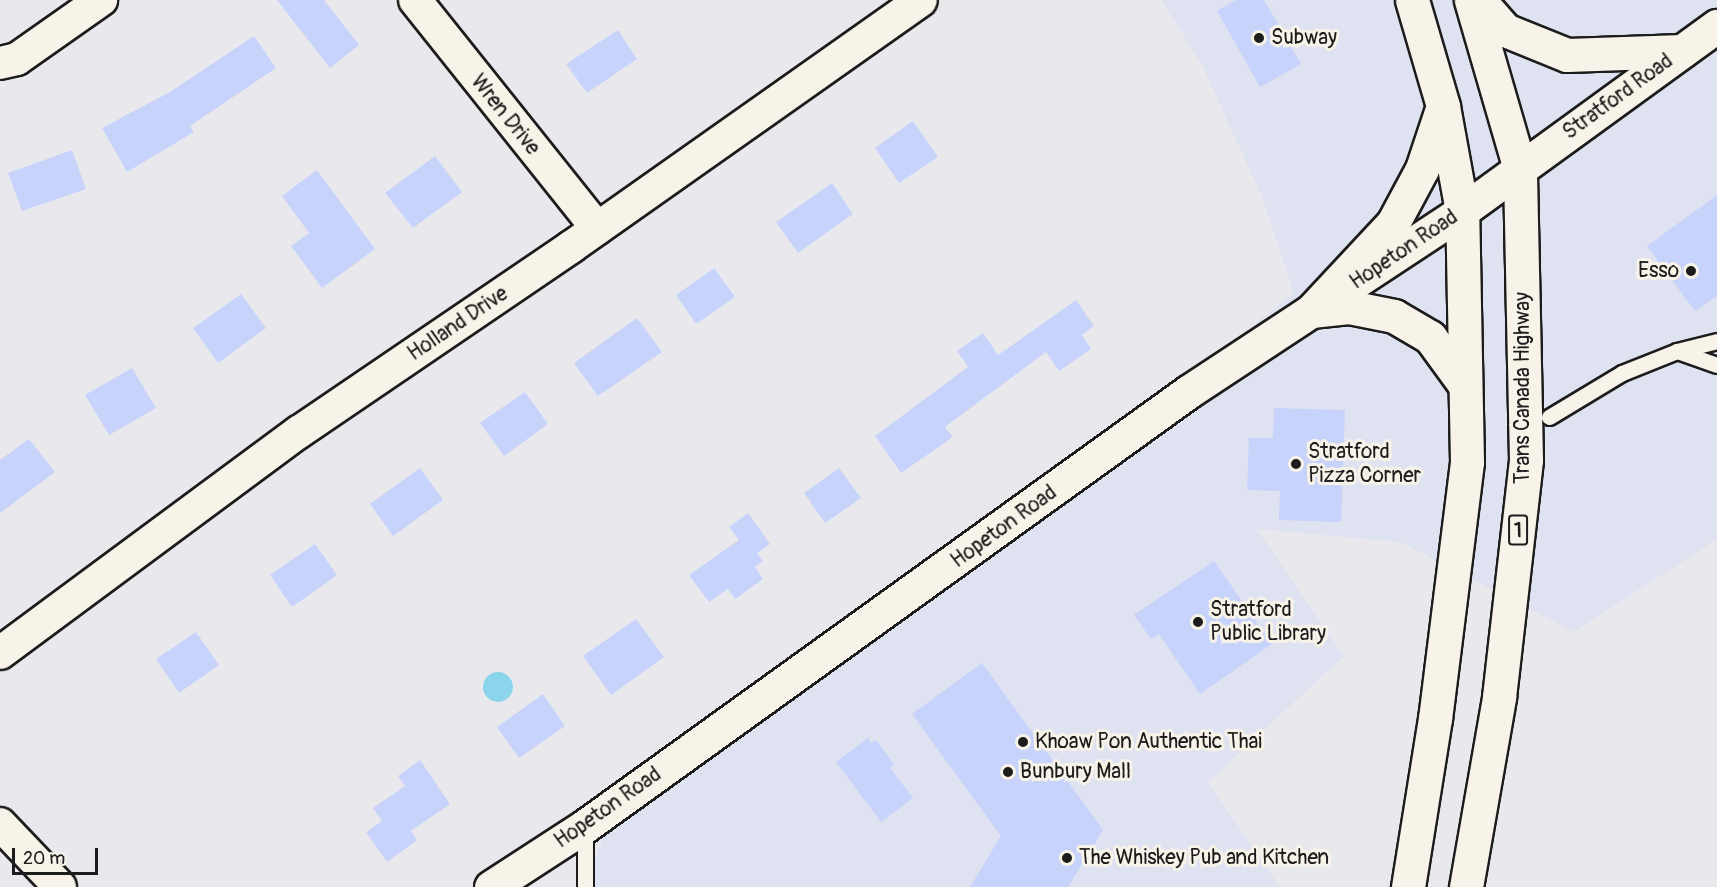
<!DOCTYPE html>
<html>
<head>
<meta charset="utf-8">
<style>
	body { margin:0 }
	#map { position:relative; width:1717px; height:887px; overflow:hidden; background:#e9e9ed; font-family:Pangolin,sans-serif }
	div>[style] { position:absolute }
	.built>* { inset:0; background:#dfe2f1 }
	.water>* { inset:0; background:#8bd5ec }
	.round { border-radius:50% }
	.building>* { inset:0; background:#c7d3fa }
	.roads { filter:drop-shadow(2px 0 #1c1c1c) drop-shadow(-2px 0 #1c1c1c) drop-shadow(0 2px #1c1c1c) drop-shadow(0 -2px #1c1c1c) }
	.service>* { height:15px; margin:-7.5px; padding:0 7.5px; transform-origin:7.5px; border-radius:7.5px; background:#f7f3e8 }
	.minor>* { height:32px; margin:-16px; padding:0 16px; transform-origin:16px; border-radius:16px; background:#f7f3e8 }
	.secondary>* { height:33px; margin:-16.5px; padding:0 16.5px; transform-origin:16.5px; border-radius:16.5px; background:#f7f3e8 }
	.trunk>* { height:33px; margin:-16.5px; padding:0 16.5px; transform-origin:16.5px; border-radius:16.5px; background:#f7f3e8 }
	.dots>* { width:16px; height:16px; translate:-50% -50%; box-sizing:border-box; border:3px solid #f7f3e8; border-radius:50% }
	span { translate:-50% -50%; white-space:nowrap; text-align:center; line-height:1.15; -webkit-text-stroke:6px #f7f3e8; paint-order:stroke }
	.shield-label span { padding:2px 4px; background:#f7f3e8; border:2px solid; border-radius:4px; -webkit-text-stroke-width:0 }
	.shield-label { font-size:20px; color:#1c1c1c; font-weight:700 }
	.poi-label { font-size:21px; color:#1c1c1c }
	.left { translate:0 -50%; text-align:left }
	.right { translate:-100% -50%; text-align:right }
	.street-label { font-size:21px; color:#1c1c1c }
	.scale { position:absolute; left:12px; top:848px; width:86px; height:27px; box-sizing:border-box; border:3px solid #1c1c1c; border-top:0; padding-left:8px; font-size:18px; line-height:21px; white-space:nowrap; color:#1c1c1c; -webkit-text-stroke:4px #f7f3e8; paint-order:stroke }
</style>
</head>
<body>
<div id="map">
	<div class="built">
		<i style="clip-path:polygon(1161px 0,1717px 0,1717px 539px,1574px 632px,1400px 542px,1257px 529px,1344px 656px,1208px 782px,1280px 887px,584px 887px,613px 813px,955px 563px,1294px 293px,1262px 197px,1202px 65px)"></i>
	</div>
	<div class="water">
		<i class="round" style="left:483px;top:672px;width:30px;height:30px"></i>
	</div>
	<div class="building">
		<i style="clip-path:polygon(277px 0,324px 0,359px 45px,330px 68px)"></i>
		<i style="clip-path:polygon(1236px 0,1264px 0,1301px 64px,1260px 87px,1217px 11px)"></i>
		<i style="clip-path:polygon(618px 30px,637px 59px,587px 93px,566px 64px)"></i>
		<i style="clip-path:polygon(254px 36px,276px 68px,190px 126px,194px 132px,127px 172px,102px 128px,170px 92px)"></i>
		<i style="clip-path:polygon(913px 121px,938px 157px,899px 183px,875px 148px)"></i>
		<i style="clip-path:polygon(72px 150px,86px 189px,22px 211px,8px 173px)"></i>
		<i style="clip-path:polygon(435px 156px,462px 192px,413px 228px,385px 193px)"></i>
		<i style="clip-path:polygon(317px 170px,375px 249px,322px 288px,291px 246px,309px 233px,282px 196px)"></i>
		<i style="clip-path:polygon(832px 183px,853px 214px,798px 253px,776px 222px)"></i>
		<i style="clip-path:polygon(1717px 195px,1717px 296px,1695px 311px,1647px 246px)"></i>
		<i style="clip-path:polygon(714px 268px,735px 297px,696px 324px,676px 295px)"></i>
		<i style="clip-path:polygon(241px 294px,266px 328px,218px 363px,193px 328px)"></i>
		<i style="clip-path:polygon(1076px 300px,1094px 326px,1082px 335px,1091px 349px,1059px 371px,1046px 352px,945px 427px,953px 437px,901px 473px,875px 436px,968px 367px,957px 351px,983px 333px,998px 355px)"></i>
		<i style="clip-path:polygon(637px 318px,662px 352px,598px 396px,574px 363px)"></i>
		<i style="clip-path:polygon(132px 368px,156px 408px,109px 435px,85px 395px)"></i>
		<i style="clip-path:polygon(525px 392px,548px 424px,504px 456px,480px 423px)"></i>
		<i style="clip-path:polygon(1274px 408px,1345px 410px,1341px 522px,1279px 520px,1280px 491px,1247px 490px,1249px 438px,1273px 438px)"></i>
		<i style="clip-path:polygon(29px 439px,55px 472px,0 513px,0 460px)"></i>
		<i style="clip-path:polygon(420px 468px,443px 500px,393px 536px,370px 504px)"></i>
		<i style="clip-path:polygon(839px 468px,861px 498px,825px 523px,804px 493px)"></i>
		<i style="clip-path:polygon(748px 513px,770px 544px,757px 553px,763px 561px,755px 567px,763px 579px,735px 599px,728px 589px,709px 602px,689px 575px,739px 540px,729px 527px)"></i>
		<i style="clip-path:polygon(315px 544px,337px 575px,292px 607px,270px 575px)"></i>
		<i style="clip-path:polygon(1214px 561px,1272px 644px,1200px 694px,1159px 634px,1151px 639px,1134px 615px)"></i>
		<i style="clip-path:polygon(636px 619px,664px 657px,611px 695px,583px 656px)"></i>
		<i style="clip-path:polygon(196px 632px,219px 665px,179px 693px,156px 659px)"></i>
		<i style="clip-path:polygon(982px 663px,1103px 830px,1068px 887px,970px 887px,1001px 836px,912px 714px)"></i>
		<i style="clip-path:polygon(543px 694px,565px 726px,519px 758px,497px 727px)"></i>
		<i style="clip-path:polygon(868px 738px,871px 743px,876px 740px,894px 764px,890px 768px,913px 798px,881px 822px,836px 762px)"></i>
		<i style="clip-path:polygon(420px 760px,450px 804px,411px 831px,417px 840px,387px 862px,366px 832px,382px 821px,373px 808px,405px 786px,398px 776px)"></i>
	</div>
	<div class="roads">
		<div class="service">
			<i style="left:1677px;top:351px;width:41px;rotate:-14deg"></i>
			<i style="left:1549px;top:417px;width:85px;rotate:-31.1deg"></i>
			<i style="left:1622px;top:373px;width:59px;rotate:-21.8deg"></i>
			<i style="left:1677px;top:351px;width:42px;rotate:19.3deg"></i>
			<i style="left:585px;top:827px;width:60px;rotate:90deg"></i>
		</div>
		<div class="minor">
			<i style="left:415px;top:0;width:292px;rotate:51.4deg"></i>
			<i style="left:0;top:63px;width:17px;rotate:-13deg"></i>
			<i style="left:17px;top:59px;width:103px;rotate:-35.1deg"></i>
			<i style="left:0;top:653px;width:372px;rotate:-36.5deg"></i>
			<i style="left:299px;top:432px;width:329px;rotate:-34.2deg"></i>
			<i style="left:571px;top:247px;width:428px;rotate:-35.2deg"></i>
			<i style="left:0;top:824px;width:87px;rotate:46.4deg"></i>
		</div>
		<div class="secondary">
			<i style="left:491px;top:887px;width:112px;rotate:-33deg"></i>
			<i style="left:585px;top:826px;width:743px;rotate:-35.74deg"></i>
			<i style="left:1188px;top:392px;width:328px;rotate:-33.4deg"></i>
			<i style="left:1462px;top:211px;width:315px;rotate:-36deg"></i>
		</div>
		<div class="trunk">
			<i style="left:1479px;top:0;width:40px;rotate:49deg"></i>
			<i style="left:1505px;top:30px;width:67px;rotate:22deg"></i>
			<i style="left:1567px;top:55px;width:115px;rotate:-2deg"></i>
			<i style="left:1311px;top:311px;width:120px;rotate:-47deg"></i>
			<i style="left:1393px;top:223px;width:61px;rotate:-61.8deg"></i>
			<i style="left:1422px;top:169px;width:63px;rotate:-71.6deg"></i>
			<i style="left:1311px;top:311px;width:38px;rotate:-6deg"></i>
			<i style="left:1349px;top:307px;width:46px;rotate:11.3deg"></i>
			<i style="left:1394px;top:316px;width:42px;rotate:30.3deg"></i>
			<i style="left:1430px;top:337px;width:59px;rotate:53.9deg"></i>
			<i style="left:1408px;top:887px;width:170px;rotate:-80.9deg"></i>
			<i style="left:1435px;top:719px;width:259px;rotate:-82.9deg"></i>
			<i style="left:1467px;top:462px;width:251px;rotate:-91.1deg"></i>
			<i style="left:1462px;top:211px;width:107px;rotate:-100.3deg"></i>
			<i style="left:1443px;top:106px;width:110px;rotate:-106.3deg"></i>
			<i style="left:1466px;top:887px;width:193px;rotate:-80.1deg"></i>
			<i style="left:1499px;top:697px;width:239px;rotate:-83.5deg"></i>
			<i style="left:1526px;top:460px;width:291px;rotate:-91.2deg"></i>
			<i style="left:1520px;top:169px;width:176px;rotate:-106.2deg"></i>
		</div>
	</div>
	<div class="dots">
		<i style="left:1259px;top:38px;background:#1c1c1c"></i>
		<i style="left:1691px;top:271px;background:#1c1c1c"></i>
		<i style="left:1296px;top:464px;background:#1c1c1c"></i>
		<i style="left:1198px;top:622px;background:#1c1c1c"></i>
		<i style="left:1023px;top:742px;background:#1c1c1c"></i>
		<i style="left:1008px;top:772px;background:#1c1c1c"></i>
		<i style="left:1067px;top:858px;background:#1c1c1c"></i>
	</div>
	<div class="shield-label">
		<span style="left:1518px;top:530px">1</span>
	</div>
	<div class="poi-label">
		<span class="left" style="left:1271px;top:38px">Subway</span>
		<span class="right" style="left:1679px;top:271px">Esso</span>
		<span class="left" style="left:1308px;top:464px">Stratford<br>Pizza Corner</span>
		<span class="left" style="left:1210px;top:622px">Stratford<br>Public Library</span>
		<span class="left" style="left:1035px;top:742px">Khoaw Pon Authentic Thai</span>
		<span class="left" style="left:1020px;top:772px">Bunbury Mall</span>
		<span class="left" style="left:1079px;top:858px">The Whiskey Pub and Kitchen</span>
	</div>
	<div class="street-label">
		<span style="left:1618px;top:97px;rotate:-36deg">Stratford Road</span>
		<span style="left:505px;top:115px;rotate:51deg">Wren Drive</span>
		<span style="left:1404px;top:250px;rotate:-34deg">Hopeton Road</span>
		<span style="left:458px;top:324px;rotate:-34deg">Holland Drive</span>
		<span style="left:1523px;top:388px;rotate:-90deg">Trans Canada Highway</span>
		<span style="left:1004px;top:527px;rotate:-36deg">Hopeton Road</span>
		<span style="left:608px;top:808px;rotate:-35deg">Hopeton Road</span>
	</div>
	<div class="scale">20 m</div>
</div>
</body>
</html>
